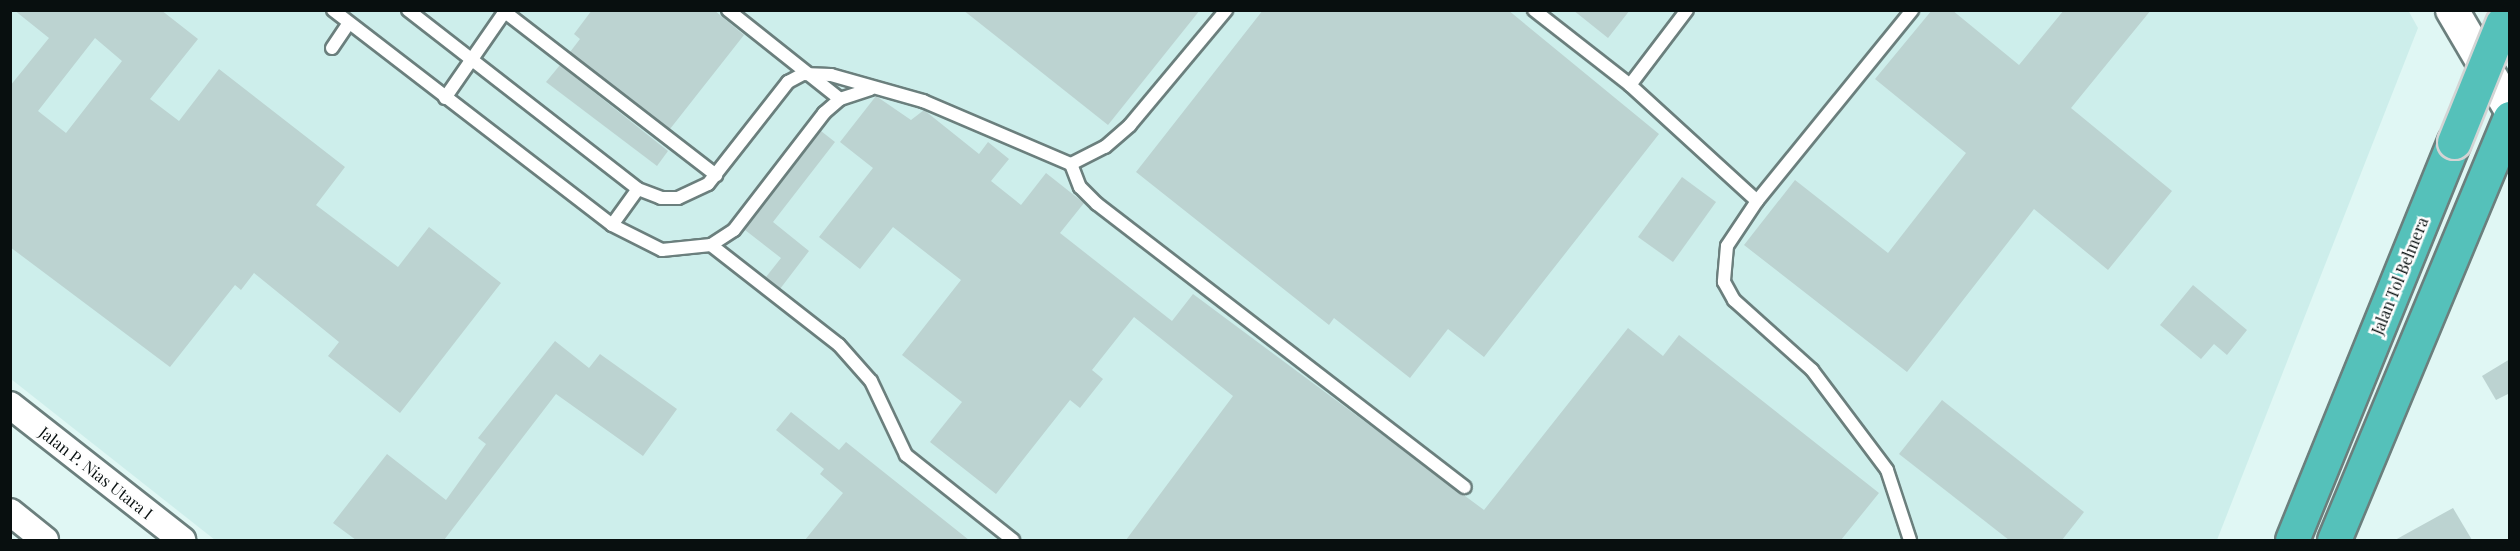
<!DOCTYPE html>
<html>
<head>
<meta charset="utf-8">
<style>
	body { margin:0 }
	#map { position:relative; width:2520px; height:551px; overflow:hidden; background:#e0f7f4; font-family:"Playfair Display",serif }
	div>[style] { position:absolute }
	.built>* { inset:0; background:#cdeeeb }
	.building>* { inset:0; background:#bcd3d1 }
	.roads { filter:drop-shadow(2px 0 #6b7f7d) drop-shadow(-2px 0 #6b7f7d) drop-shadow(0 2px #6b7f7d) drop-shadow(0 -2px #6b7f7d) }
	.service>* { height:12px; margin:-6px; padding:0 6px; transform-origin:6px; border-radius:6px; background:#fff }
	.minor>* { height:26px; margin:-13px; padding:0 13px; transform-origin:13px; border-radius:13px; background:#fff }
	.tertiary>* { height:32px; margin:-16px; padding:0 16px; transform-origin:16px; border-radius:16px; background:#fff }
	.motorway>* { height:33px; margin:-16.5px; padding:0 16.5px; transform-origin:16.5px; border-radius:16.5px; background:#55c1ba }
	.bridges { filter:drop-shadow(2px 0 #d3d4d4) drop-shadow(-2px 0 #d3d4d4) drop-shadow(0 2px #d3d4d4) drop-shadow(0 -2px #d3d4d4) }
	.motorway-bridge>* { height:33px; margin:-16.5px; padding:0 16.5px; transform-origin:16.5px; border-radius:16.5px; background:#55c1ba }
	span { translate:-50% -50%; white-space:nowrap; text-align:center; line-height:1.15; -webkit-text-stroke:5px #fefefe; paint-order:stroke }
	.street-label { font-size:16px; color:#080f0f }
	.frame { position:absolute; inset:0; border:12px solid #080f0f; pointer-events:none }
</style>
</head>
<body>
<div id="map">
	<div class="built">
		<i style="clip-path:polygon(2408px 10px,2418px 28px,2217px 540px,215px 540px,11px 379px,10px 11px)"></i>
	</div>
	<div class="building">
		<i style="clip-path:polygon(evenodd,14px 10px,161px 10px,198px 39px,150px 99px,179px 121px,219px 69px,345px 167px,316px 205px,398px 267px,429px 227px,501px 283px,400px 413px,328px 356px,339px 342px,254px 273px,241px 290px,235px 285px,170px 367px,10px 247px,10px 86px,49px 38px,14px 10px,95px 38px,122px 61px,66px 133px,38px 111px,95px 38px)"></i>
		<i style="clip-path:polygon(592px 10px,714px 10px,744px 35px,670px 129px,570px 52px,580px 39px,574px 34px)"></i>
		<i style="clip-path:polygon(963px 10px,1200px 10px,1108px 125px)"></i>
		<i style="clip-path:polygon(1263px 10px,1508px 10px,1659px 134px,1484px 357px,1448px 329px,1410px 378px,1334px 318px,1329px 325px,1136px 172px)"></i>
		<i style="clip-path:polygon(1573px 10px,1630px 10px,1608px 38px)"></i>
		<i style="clip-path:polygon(1932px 10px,1952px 10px,2019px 65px,2064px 10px,2151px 10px,2071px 108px,2172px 191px,2108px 270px,2034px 209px,1907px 372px,1744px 245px,1795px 180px,1888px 253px,1966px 153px,1875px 79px)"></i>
		<i style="clip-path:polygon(560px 65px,668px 151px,657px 166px,546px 82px)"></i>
		<i style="clip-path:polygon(876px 96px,911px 120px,924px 110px,979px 154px,988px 142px,1009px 159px,991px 181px,1021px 205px,1046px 173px,1084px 203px,1060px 233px,1172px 321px,1193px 294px,1484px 510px,1628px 328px,1663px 356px,1679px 335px,1879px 493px,1841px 540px,1126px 540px,1233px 396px,1134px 317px,1092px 370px,1103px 379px,1080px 408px,1070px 400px,996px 494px,930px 442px,962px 402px,902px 355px,961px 280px,893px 227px,860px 269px,819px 237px,873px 168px,840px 142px)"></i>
		<i style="clip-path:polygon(821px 131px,835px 142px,773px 222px,809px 251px,780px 289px,766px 277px,781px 258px,745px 230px)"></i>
		<i style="clip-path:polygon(1682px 177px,1716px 202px,1673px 262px,1638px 237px)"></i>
		<i style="clip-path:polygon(2193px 285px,2247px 330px,2227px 355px,2214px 344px,2201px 359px,2160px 325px)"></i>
		<i style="clip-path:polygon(555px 341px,589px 368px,600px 354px,677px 409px,643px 456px,556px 394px,444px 540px,356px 540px,333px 523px,387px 454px,446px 500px,486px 444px,478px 438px)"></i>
		<i style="clip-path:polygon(2510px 359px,2510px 393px,2496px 400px,2482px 376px)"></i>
		<i style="clip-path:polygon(1942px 400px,2084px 512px,2062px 540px,2009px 540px,1899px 454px)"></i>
		<i style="clip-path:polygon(791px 412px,839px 450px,846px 442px,969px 540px,805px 540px,843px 493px,820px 474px,824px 469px,776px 430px)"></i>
		<i style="clip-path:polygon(2453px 508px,2472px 540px,2395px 540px)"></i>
	</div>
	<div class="roads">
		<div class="service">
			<i style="left:333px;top:10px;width:352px;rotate:37.6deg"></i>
			<i style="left:612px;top:225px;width:56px;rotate:26.6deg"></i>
			<i style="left:662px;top:250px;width:49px;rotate:-5.8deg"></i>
			<i style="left:711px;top:245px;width:27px;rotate:-33deg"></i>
			<i style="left:734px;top:230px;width:148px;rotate:-52.4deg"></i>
			<i style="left:824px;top:113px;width:21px;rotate:-41deg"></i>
			<i style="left:840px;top:99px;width:32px;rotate:-18deg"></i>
			<i style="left:408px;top:10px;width:291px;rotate:37.9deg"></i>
			<i style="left:638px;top:189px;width:25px;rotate:21deg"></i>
			<i style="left:661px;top:198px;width:17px"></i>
			<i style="left:678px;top:198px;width:33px;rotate:-25deg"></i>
			<i style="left:708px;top:184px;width:130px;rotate:-51.9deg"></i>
			<i style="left:788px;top:82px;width:17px;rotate:-28deg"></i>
			<i style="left:803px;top:74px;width:28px;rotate:2deg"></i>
			<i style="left:831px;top:75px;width:96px;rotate:15.8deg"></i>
			<i style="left:923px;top:101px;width:161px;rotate:23.1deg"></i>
			<i style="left:1071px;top:164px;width:25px;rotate:69deg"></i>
			<i style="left:1080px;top:187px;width:24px;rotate:45deg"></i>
			<i style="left:1097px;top:204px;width:464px;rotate:37.6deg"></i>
			<i style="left:728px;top:10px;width:143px;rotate:38.5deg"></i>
			<i style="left:1534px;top:10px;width:122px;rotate:38deg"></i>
			<i style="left:1630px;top:85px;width:172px;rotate:42.4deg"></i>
			<i style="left:1757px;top:201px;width:54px;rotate:123.7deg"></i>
			<i style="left:1727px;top:246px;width:36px;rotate:95deg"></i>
			<i style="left:1724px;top:282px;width:21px;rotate:61deg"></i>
			<i style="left:1734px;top:300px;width:105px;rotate:41.9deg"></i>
			<i style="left:1812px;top:370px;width:125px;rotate:53.1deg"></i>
			<i style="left:1887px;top:470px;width:74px;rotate:71.8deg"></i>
			<i style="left:505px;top:12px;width:267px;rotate:37.7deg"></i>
			<i style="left:332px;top:48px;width:30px;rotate:-56deg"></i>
			<i style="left:1630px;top:85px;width:94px;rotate:-52.8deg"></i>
			<i style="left:445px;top:98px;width:107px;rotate:-55.3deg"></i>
			<i style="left:1071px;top:164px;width:38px;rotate:-27deg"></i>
			<i style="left:1105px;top:147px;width:33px;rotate:-41deg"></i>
			<i style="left:1130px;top:125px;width:150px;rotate:-50.1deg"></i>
			<i style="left:1757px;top:201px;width:246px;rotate:-50.9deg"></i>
			<i style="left:612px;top:225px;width:44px;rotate:-54.2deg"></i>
			<i style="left:711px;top:245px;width:162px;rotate:38deg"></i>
			<i style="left:839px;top:345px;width:48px;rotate:48.4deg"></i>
			<i style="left:871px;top:381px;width:82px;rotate:64.7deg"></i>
			<i style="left:906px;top:455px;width:137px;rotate:38.5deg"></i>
		</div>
		<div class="minor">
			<i style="left:10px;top:405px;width:219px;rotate:38.1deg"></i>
			<i style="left:10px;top:512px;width:45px;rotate:38.7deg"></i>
		</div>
		<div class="tertiary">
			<i style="left:2452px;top:10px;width:115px;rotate:59.6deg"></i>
		</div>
		<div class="motorway">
			<i style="left:2292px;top:540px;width:430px;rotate:-67.9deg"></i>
			<i style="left:2334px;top:540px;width:457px;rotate:-67.4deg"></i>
		</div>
	</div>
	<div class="bridges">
		<div class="motorway-bridge">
			<i style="left:2454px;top:142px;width:128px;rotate:-68deg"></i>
		</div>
	</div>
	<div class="street-label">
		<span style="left:2400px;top:276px;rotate:-68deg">Jalan Tol Belmera</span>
		<span style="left:96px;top:473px;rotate:38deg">Jalan P. Nias Utara I</span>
	</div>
	<div class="frame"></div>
</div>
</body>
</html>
